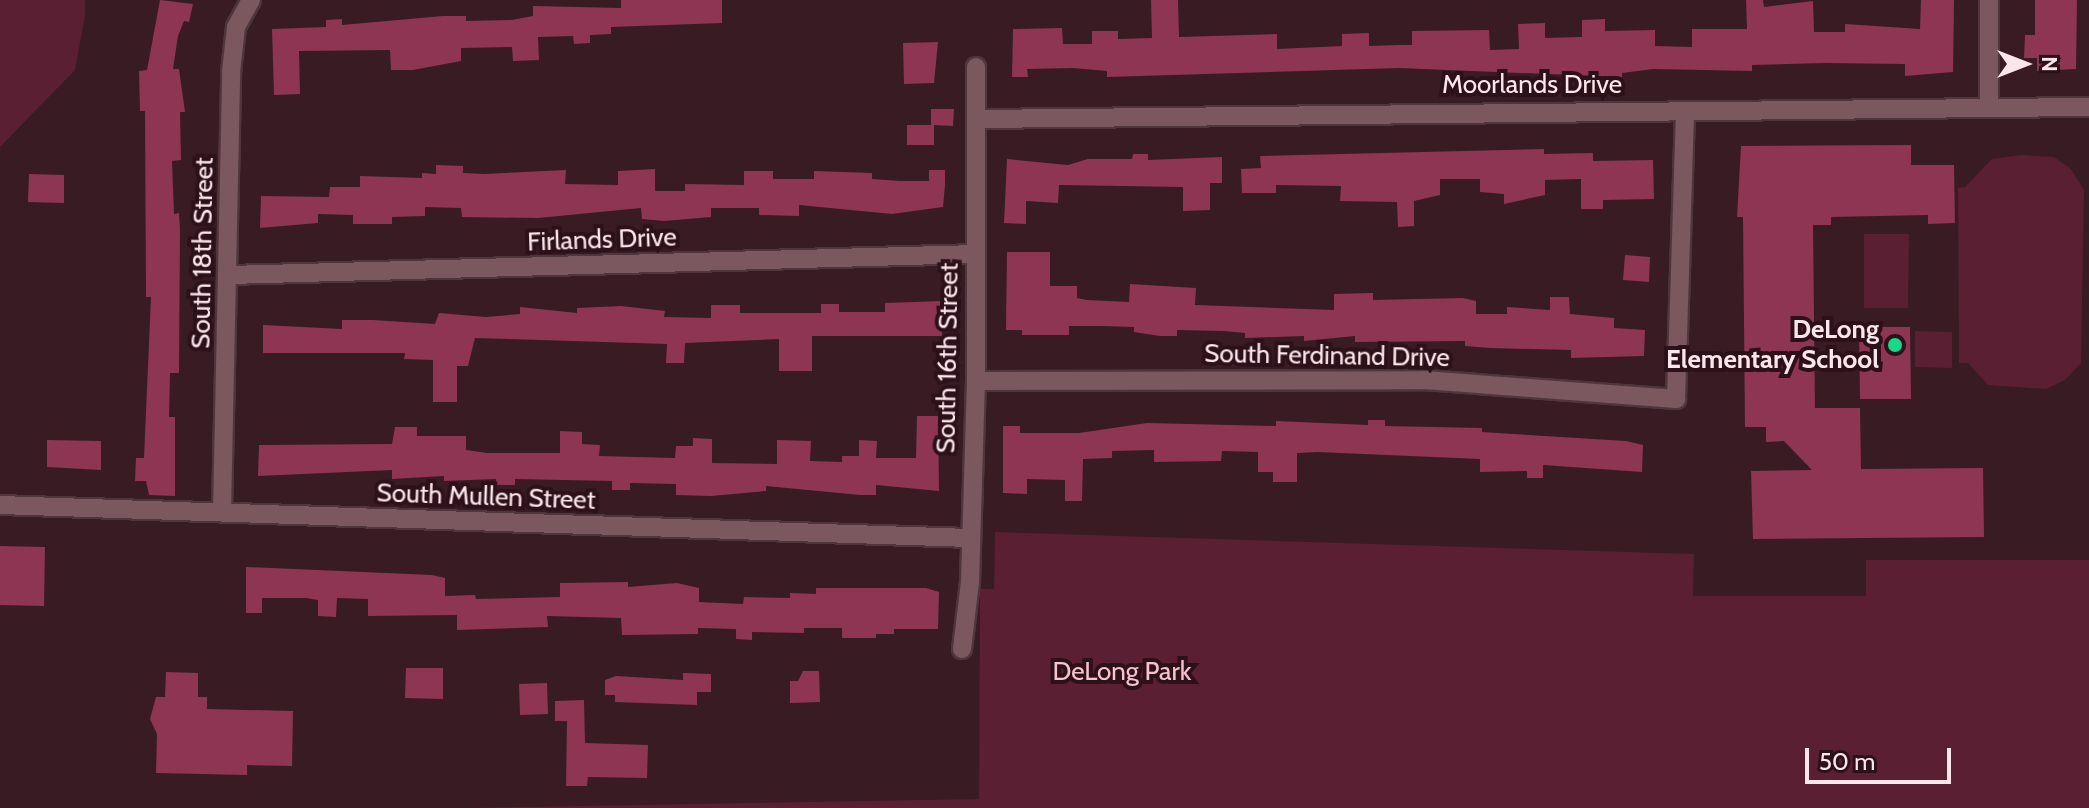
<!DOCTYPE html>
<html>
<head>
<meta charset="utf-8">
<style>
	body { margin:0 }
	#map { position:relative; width:2089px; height:808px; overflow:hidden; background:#381b23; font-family:Cabin,sans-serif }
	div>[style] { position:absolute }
	.green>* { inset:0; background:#5a1f33 }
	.building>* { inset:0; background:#8e3553 }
	.roads { filter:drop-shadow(2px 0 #4f363e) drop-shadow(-2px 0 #4f363e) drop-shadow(0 2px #4f363e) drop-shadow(0 -2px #4f363e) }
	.minor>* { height:18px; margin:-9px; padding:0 9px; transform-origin:9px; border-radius:9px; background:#7b5760 }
	.dots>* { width:22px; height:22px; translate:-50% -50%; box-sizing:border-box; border:4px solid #2d111a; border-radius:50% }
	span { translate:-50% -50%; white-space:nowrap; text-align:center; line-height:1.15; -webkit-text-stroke:8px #2d111a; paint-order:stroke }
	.street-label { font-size:26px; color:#fbe6eb }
	.poi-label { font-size:26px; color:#fbe6eb; font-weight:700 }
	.right { translate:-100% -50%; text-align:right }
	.park-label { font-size:26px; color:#f5c2ce }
	.north { position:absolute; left:1985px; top:24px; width:80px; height:80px; -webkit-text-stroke:6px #2d111a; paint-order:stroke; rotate:90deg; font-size:22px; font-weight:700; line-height:32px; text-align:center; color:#fbe6eb }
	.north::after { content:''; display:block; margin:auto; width:28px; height:36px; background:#fbe6eb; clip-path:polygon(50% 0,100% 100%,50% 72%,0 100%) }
	.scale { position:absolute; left:1805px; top:748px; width:146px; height:36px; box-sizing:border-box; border:4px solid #fbe6eb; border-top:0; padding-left:10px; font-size:24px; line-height:28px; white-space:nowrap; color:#fbe6eb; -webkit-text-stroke:6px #2d111a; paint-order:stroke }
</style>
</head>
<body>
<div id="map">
	<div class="green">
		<i style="clip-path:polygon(0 0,85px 0,85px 16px,75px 70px,0 147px)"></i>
		<i style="clip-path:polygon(2021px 155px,2054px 157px,2071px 169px,2084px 190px,2081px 363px,2065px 380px,2046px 389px,1988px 385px,1968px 363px,1959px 363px,1958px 188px,1965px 187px,1992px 159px)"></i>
		<i style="clip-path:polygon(1864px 234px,1909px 234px,1908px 308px,1864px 308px)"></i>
		<i style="clip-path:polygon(1915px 331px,1952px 332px,1952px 368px,1915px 367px)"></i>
		<i style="clip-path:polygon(995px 532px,1694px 554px,1693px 596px,1866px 596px,1866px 560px,2089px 560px,2089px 808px,470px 808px,979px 799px,980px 589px,994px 589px)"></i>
	</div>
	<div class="building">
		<i style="clip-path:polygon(160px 0,193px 4px,189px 22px,184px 21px,178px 36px,173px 69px,179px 69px,185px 112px,180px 112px,181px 160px,172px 161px,174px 214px,179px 213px,180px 229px,179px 373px,170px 373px,169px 417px,175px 417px,175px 496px,149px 495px,146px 481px,135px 481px,136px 458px,144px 458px,151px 297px,146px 297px,145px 111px,140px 111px,139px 71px,147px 70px)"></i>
		<i style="clip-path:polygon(621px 0,722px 0,722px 23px,611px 27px,611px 34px,590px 35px,590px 43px,574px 44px,573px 36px,538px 37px,539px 60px,513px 61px,512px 47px,461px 48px,461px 61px,413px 70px,391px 70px,390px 50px,299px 51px,300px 94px,274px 95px,272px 29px,326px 27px,326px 20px,342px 19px,342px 25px,443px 16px,466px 16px,466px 21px,512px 20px,533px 16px,533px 6px,621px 8px)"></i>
		<i style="clip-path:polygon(1151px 0,1178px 0,1179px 37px,1277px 34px,1277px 49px,1342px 46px,1342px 34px,1369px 33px,1369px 46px,1399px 45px,1412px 45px,1412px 31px,1489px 30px,1490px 50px,1519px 49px,1518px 24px,1545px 23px,1545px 38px,1582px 37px,1582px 20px,1605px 19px,1605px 31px,1655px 30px,1655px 46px,1692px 47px,1692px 29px,1747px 29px,1746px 0,1763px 0,1764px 7px,1813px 1px,1814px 32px,1845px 32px,1845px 24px,1920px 29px,1921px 0,1954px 0,1953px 72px,1905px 76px,1905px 64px,1825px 63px,1752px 65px,1752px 71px,1653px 69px,1622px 73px,1622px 77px,1399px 68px,1107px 77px,1107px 71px,1073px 68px,1027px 69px,1028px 77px,1012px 77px,1013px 29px,1062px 28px,1063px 44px,1092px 44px,1092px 31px,1118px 31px,1118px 39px,1152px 38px)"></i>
		<i style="clip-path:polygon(2035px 0,2077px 0,2076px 69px,2037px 71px,2037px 58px,2024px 58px,2025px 35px,2035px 35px)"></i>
		<i style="clip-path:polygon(938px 42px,934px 83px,904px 84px,903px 43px)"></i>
		<i style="clip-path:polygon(931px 109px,954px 109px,953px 126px,931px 125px)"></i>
		<i style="clip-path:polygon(907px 125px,934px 125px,934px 145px,907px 145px)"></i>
		<i style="clip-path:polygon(1911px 145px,1911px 165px,1954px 165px,1955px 223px,1928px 224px,1928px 215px,1831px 217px,1831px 225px,1813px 225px,1815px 408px,1860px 408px,1861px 469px,1983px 468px,1984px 537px,1753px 539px,1751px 471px,1812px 470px,1784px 441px,1766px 442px,1766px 427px,1745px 427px,1743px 217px,1737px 217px,1741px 146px)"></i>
		<i style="clip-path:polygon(1544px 149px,1544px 154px,1593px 153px,1593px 161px,1653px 160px,1654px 199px,1603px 200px,1603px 209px,1581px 209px,1581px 179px,1545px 180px,1545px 195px,1504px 204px,1504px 194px,1480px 192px,1480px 179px,1440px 179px,1440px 195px,1414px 201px,1414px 226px,1398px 227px,1397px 202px,1340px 201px,1341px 186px,1276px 185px,1276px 193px,1242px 193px,1241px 169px,1261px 168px,1260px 156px)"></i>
		<i style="clip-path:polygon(1133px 154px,1148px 154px,1148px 160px,1222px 157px,1222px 183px,1210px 183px,1210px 210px,1183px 211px,1183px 187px,1059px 185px,1058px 203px,1026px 201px,1026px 224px,1004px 223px,1007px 159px,1068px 165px,1088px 159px,1132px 159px)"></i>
		<i style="clip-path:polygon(436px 165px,463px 166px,463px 173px,485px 174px,566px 170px,565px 184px,618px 185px,618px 171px,655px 169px,655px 191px,685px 191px,685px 184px,744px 185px,744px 171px,773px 171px,773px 179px,814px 179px,814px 171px,872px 173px,872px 179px,900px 181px,929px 181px,929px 170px,945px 170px,945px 185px,943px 207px,892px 214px,799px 205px,799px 216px,759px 215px,759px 208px,711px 208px,711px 217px,664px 221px,642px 219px,641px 208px,538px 218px,462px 217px,461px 208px,425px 207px,425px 216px,392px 217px,392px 224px,353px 224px,353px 215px,318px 214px,318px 223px,260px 228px,261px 196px,329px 197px,330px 187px,360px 187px,360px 176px,422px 178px,422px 173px,436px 174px)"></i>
		<i style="clip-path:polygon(29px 174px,64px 175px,64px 203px,28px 202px)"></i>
		<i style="clip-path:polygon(1007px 252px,1050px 252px,1050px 286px,1077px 286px,1077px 298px,1087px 300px,1129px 302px,1130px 284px,1196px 288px,1195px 305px,1334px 310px,1334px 294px,1373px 293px,1373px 300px,1463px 298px,1476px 301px,1476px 314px,1507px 314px,1507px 307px,1550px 310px,1550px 297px,1569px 297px,1570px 314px,1614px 318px,1614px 328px,1645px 330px,1644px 356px,1571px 358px,1571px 350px,1490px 348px,1465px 346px,1465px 341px,1355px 342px,1355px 336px,1304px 341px,1304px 336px,1245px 338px,1245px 333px,1224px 331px,1177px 330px,1177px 336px,1160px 336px,1134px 332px,1134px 327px,1103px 326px,1069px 326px,1069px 335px,1022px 335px,1022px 330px,1006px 330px)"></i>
		<i style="clip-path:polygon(1625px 255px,1650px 257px,1649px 282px,1623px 280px)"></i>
		<i style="clip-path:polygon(943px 301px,942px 336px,812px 336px,812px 371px,779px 371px,779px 339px,685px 343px,684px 363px,666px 363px,667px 344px,475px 338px,468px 366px,457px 366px,457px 402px,433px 402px,433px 360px,404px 359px,405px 353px,263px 353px,263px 325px,342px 329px,342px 320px,373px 320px,435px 324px,439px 313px,486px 317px,520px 314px,520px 307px,577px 313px,577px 308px,621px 306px,665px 311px,664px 317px,711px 318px,711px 305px,740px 305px,740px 313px,821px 313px,821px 304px,839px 304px,839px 312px,885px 312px,885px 303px)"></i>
		<i style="clip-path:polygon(1859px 327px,1910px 327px,1911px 399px,1860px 399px)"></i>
		<i style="clip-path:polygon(917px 416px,938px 416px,939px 491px,876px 485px,876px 495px,860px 495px,766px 486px,766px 491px,711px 496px,676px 495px,676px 484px,630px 483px,630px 490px,612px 490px,612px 481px,515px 479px,515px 485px,496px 485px,496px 479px,444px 481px,444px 476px,392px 479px,392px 470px,258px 476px,259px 445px,392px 444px,395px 427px,417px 427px,417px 436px,466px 436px,466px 450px,487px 453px,560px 453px,560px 431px,582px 432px,582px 444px,600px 445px,599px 456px,675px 458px,676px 446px,693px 446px,693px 438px,712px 439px,712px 463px,777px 464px,777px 440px,811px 441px,810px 461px,842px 462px,842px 456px,859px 456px,859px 440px,877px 441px,876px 458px,916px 458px)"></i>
		<i style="clip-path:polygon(1368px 420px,1385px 420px,1385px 426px,1482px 428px,1482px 432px,1626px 441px,1643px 445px,1642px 472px,1543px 465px,1543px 478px,1527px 478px,1527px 471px,1480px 472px,1480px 459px,1317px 452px,1297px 453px,1297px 482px,1273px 482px,1273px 472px,1258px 472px,1258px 452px,1222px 451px,1221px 461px,1154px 462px,1154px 450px,1112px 451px,1112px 458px,1083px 459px,1082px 501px,1065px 501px,1065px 480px,1027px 479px,1027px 494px,1003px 493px,1003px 426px,1020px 426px,1020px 433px,1079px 433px,1147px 423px,1276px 426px,1276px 421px,1368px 425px)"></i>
		<i style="clip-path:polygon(47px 440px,101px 441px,101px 470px,47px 467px)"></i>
		<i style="clip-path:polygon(0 546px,45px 547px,44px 606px,0 605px)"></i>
		<i style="clip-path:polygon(246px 567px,432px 575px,445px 578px,445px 596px,475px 595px,476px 599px,560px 597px,560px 583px,628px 582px,628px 587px,677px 583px,699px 588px,699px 602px,743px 604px,744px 597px,790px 598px,790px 593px,816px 594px,816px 588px,926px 588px,939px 592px,938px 629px,894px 629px,894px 634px,876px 634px,876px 638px,842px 638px,842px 628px,804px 628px,804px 633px,752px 632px,752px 640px,736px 639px,736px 629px,698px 628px,698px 634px,622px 635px,621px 618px,547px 616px,548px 627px,457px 630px,457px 615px,368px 616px,368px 599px,337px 598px,336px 617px,318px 616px,318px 600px,306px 598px,262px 598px,262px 613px,246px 613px)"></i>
		<i style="clip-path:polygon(406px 668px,443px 668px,443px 699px,405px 698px)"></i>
		<i style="clip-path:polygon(803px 671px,819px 671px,820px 702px,790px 703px,790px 681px,798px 681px)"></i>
		<i style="clip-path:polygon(166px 672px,198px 673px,198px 697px,207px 697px,207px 709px,293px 711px,292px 766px,247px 765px,247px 775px,156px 773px,157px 734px,150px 719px,156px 697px,165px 697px)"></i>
		<i style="clip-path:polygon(683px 673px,711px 674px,711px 692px,697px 692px,697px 705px,615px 702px,615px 695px,605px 695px,605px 680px,616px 676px,683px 680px)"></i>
		<i style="clip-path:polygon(547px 683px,548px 714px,520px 715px,519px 684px)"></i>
		<i style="clip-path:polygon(584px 700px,585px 743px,648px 745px,647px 778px,588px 777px,587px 786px,566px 786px,567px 721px,555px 721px,555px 701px)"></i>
	</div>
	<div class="roads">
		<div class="minor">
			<i style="left:1989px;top:0;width:107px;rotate:90deg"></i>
			<i style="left:976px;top:119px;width:1113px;rotate:-0.62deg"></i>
			<i style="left:230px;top:275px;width:745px;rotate:-1.61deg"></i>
			<i style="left:976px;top:381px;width:448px;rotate:-0.1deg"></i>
			<i style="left:1424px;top:380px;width:253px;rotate:4.3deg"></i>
			<i style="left:1676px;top:399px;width:288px;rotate:-88.2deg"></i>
			<i style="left:0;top:505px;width:971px;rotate:1.95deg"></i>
			<i style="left:222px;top:512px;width:440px;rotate:-88.8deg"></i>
			<i style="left:231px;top:72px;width:45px;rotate:-83.7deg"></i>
			<i style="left:236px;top:27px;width:31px;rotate:-61deg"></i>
			<i style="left:962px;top:649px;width:67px;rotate:-83.2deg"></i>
			<i style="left:970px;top:582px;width:201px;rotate:-88.3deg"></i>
			<i style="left:976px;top:381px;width:314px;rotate:-90deg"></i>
		</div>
	</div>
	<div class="dots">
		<i style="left:1895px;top:345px;background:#17d989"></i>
	</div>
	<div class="street-label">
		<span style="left:1532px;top:85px">Moorlands Drive</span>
		<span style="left:602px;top:240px;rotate:-2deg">Firlands Drive</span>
		<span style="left:203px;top:253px;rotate:-89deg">South 18th Street</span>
		<span style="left:1327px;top:356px;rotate:1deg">South Ferdinand Drive</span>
		<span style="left:948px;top:358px;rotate:-89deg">South 16th Street</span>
		<span style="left:486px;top:497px;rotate:2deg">South Mullen Street</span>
	</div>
	<div class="poi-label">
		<span class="right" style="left:1879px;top:345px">DeLong<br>Elementary School</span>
	</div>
	<div class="park-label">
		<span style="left:1122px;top:672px">DeLong Park</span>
	</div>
	<div class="north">N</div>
	<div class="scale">50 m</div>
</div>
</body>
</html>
